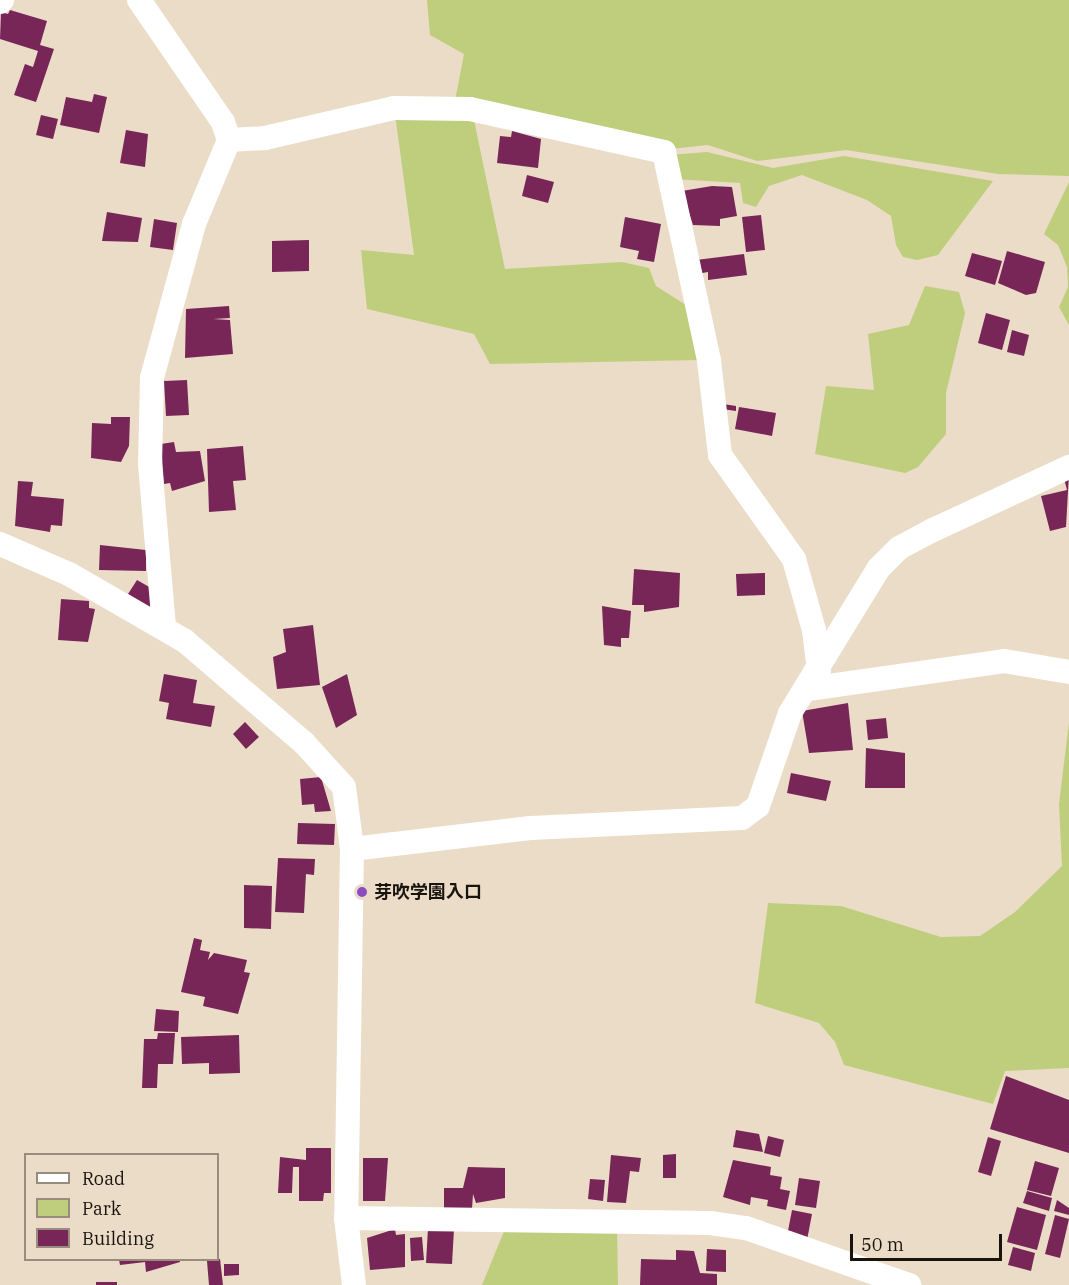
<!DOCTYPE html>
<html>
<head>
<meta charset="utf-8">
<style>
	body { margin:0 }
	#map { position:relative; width:1069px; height:1285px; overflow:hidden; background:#ebdcc8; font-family:"IBM Plex Serif","Noto Sans JP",serif }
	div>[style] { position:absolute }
	.green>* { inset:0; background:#bece7c }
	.building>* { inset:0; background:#782557 }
	.street>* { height:24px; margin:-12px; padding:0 12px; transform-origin:12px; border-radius:12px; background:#fff }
	.dots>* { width:16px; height:16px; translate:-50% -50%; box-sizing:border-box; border:3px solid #ebdcc8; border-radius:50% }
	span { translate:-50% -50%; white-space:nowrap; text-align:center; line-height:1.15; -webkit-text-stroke:6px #ebdcc8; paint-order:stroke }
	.poi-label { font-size:18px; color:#19140d; font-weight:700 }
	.left { translate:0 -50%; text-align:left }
	.legend { position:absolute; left:24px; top:1153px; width:195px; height:108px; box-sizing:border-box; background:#ebdcc8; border:2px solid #978c7d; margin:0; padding:8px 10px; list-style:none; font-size:18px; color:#19140d }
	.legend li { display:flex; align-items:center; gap:12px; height:30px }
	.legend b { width:30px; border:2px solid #978c7d }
	.scale { position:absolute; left:850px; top:1234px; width:152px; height:27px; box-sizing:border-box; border:3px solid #19140d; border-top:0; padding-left:8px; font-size:18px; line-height:21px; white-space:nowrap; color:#19140d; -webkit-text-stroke:4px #ebdcc8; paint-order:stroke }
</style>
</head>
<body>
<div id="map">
	<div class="green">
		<i style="clip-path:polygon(427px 0,1069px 0,1069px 176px,998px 174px,846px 150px,757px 161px,708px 145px,670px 149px,454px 106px,464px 54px,430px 35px)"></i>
		<i style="clip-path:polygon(395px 114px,474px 120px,505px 269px,622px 262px,649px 268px,656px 286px,686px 305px,699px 360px,490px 364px,474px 334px,367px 309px,361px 250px,414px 255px)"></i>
		<i style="clip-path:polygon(707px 152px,773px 168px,844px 156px,993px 181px,938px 255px,917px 260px,903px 257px,896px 245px,891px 216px,867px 200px,802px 175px,769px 186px,756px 207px,743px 203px,740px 183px,673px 179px,669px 155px)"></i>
		<i style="clip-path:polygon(1069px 182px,1069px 325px,1059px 307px,1068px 287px,1067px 267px,1058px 245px,1044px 234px)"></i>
		<i style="clip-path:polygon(925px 286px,959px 292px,965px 313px,946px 393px,946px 434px,918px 467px,905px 473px,815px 454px,826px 386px,874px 390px,868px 334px,909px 325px)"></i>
		<i style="clip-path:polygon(1069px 722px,1069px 1068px,1005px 1071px,993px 1104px,844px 1065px,835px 1042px,819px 1023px,755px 1003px,768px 903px,841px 906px,941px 937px,980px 936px,1015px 912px,1062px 866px,1059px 804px)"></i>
		<i style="clip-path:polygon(617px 1223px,618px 1285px,482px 1285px,507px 1224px)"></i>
	</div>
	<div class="building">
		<i style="clip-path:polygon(10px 10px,47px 21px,40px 45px,54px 49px,36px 102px,14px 95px,25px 64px,33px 67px,38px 51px,0 39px,1px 12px,8px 14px)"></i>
		<i style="clip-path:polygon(94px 94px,107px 97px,99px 133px,60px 125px,66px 97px,92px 102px)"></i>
		<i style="clip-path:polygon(41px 115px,58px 119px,53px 139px,36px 135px)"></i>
		<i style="clip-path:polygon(126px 130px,148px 134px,145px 167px,120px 163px)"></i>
		<i style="clip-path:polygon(512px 131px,541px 139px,538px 168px,497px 163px,500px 136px,511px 137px)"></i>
		<i style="clip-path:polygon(527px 175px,554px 182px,548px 203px,522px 196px)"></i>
		<i style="clip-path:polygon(712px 186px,732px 187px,737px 216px,720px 219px,720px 226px,693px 225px,682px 191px)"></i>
		<i style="clip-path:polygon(107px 212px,142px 218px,138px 242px,102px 241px)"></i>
		<i style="clip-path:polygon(761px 215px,765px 250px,746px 252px,742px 217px)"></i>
		<i style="clip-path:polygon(625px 217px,661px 224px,654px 262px,637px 259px,639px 251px,620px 247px)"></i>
		<i style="clip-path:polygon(154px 219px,177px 223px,173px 250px,150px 247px)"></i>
		<i style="clip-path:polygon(309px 240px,309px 271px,272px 272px,272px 241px)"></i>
		<i style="clip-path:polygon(1007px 251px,1045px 262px,1036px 293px,1026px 295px,998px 283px)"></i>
		<i style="clip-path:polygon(972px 253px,1002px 261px,995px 285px,965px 276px)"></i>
		<i style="clip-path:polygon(744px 254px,747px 275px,708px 280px,708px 272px,697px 274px,696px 260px)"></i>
		<i style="clip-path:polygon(229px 306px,230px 318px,213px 319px,230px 320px,233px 354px,185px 358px,186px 309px)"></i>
		<i style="clip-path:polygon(986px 313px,1010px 320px,1002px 350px,978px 343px)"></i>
		<i style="clip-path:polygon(1012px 330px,1029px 335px,1024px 356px,1007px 352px)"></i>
		<i style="clip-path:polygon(187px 380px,189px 415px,166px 416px,164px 381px)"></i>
		<i style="clip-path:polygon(723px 404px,736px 406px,736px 411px,722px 409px)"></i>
		<i style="clip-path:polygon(739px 407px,776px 413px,772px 436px,735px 429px)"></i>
		<i style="clip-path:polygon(111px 417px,130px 417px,129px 446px,121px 462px,91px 458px,92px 423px,111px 424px)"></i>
		<i style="clip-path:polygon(174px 442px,176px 452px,200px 451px,205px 481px,172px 491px,170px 483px,164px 484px,161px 444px)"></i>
		<i style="clip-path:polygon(243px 446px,246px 480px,233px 481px,236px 510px,209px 512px,207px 449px)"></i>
		<i style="clip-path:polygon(1069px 474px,1066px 527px,1050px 531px,1041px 496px,1067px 490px,1063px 475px)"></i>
		<i style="clip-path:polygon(18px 481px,33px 482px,31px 496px,64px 499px,62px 526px,51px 525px,50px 532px,15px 526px)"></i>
		<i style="clip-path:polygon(100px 545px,146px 550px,146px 571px,99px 570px)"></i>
		<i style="clip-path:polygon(634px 569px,680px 573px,679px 607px,644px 612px,644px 605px,632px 605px)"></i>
		<i style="clip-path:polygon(765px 573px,765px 595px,737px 596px,736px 574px)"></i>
		<i style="clip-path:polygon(137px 580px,151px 588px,152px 608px,128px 594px)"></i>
		<i style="clip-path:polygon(61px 599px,89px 601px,89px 608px,95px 609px,88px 642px,58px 640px)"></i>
		<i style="clip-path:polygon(602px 606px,631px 611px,629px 638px,621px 638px,621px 647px,604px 645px)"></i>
		<i style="clip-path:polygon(313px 625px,320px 685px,277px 689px,273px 657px,286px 652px,283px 629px)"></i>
		<i style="clip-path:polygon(164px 674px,197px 680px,193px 703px,215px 706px,211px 727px,166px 719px,169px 703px,159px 701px)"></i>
		<i style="clip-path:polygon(347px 674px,357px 715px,336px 728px,322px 687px)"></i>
		<i style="clip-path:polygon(848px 703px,853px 750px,809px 753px,802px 711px)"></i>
		<i style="clip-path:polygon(886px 718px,888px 738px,868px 740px,866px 720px)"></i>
		<i style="clip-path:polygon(245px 722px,259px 737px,246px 749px,233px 734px)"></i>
		<i style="clip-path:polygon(866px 748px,905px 753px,905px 788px,865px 788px)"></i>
		<i style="clip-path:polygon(791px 773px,831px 781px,826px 801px,787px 793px)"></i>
		<i style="clip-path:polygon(321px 777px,331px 811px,315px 812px,314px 804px,302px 805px,300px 779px)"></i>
		<i style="clip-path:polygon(298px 823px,335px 824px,334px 845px,297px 844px)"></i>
		<i style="clip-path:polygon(278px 858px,315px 859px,314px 875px,306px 874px,304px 913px,275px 912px)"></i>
		<i style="clip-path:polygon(244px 885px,272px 886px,271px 929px,244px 928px)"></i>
		<i style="clip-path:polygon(194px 938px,202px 940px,200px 950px,210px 952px,208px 960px,214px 953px,247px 960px,244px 972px,250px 973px,238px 1014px,203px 1006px,205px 997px,181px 992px)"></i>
		<i style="clip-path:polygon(156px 1009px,179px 1011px,178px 1032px,154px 1031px)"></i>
		<i style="clip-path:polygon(158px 1033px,175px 1033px,173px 1064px,158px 1064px,157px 1088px,142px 1088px,144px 1039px,157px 1039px)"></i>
		<i style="clip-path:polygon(239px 1035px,240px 1073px,209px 1074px,209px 1063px,182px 1064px,181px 1037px)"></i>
		<i style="clip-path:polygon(1006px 1076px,1069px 1100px,1069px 1153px,990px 1129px)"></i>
		<i style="clip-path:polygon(736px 1130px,759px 1134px,763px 1152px,733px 1147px)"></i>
		<i style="clip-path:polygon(768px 1136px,784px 1140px,780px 1157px,764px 1153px)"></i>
		<i style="clip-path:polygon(988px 1137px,1001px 1141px,991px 1176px,978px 1172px)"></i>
		<i style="clip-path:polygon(306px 1148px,331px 1148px,331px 1193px,324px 1193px,323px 1201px,299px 1201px,299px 1167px,293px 1167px,292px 1193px,278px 1193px,280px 1157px,306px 1160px)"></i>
		<i style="clip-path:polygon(676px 1154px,676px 1178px,663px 1178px,663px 1155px)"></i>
		<i style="clip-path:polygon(611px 1155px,641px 1158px,639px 1172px,630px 1171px,626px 1203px,607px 1202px)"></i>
		<i style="clip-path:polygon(363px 1158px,388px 1158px,385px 1201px,363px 1201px)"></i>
		<i style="clip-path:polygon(733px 1160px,771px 1167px,770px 1175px,782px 1177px,780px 1189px,790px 1191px,786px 1210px,767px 1206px,768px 1200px,751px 1197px,750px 1205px,723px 1197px)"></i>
		<i style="clip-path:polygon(1035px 1161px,1059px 1168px,1051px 1196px,1027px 1190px)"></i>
		<i style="clip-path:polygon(468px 1167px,505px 1168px,505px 1198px,476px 1203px,473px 1194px,472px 1209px,444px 1209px,444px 1188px,463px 1188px)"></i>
		<i style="clip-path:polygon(799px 1178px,820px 1181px,816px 1208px,795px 1205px)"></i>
		<i style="clip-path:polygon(590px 1179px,605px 1180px,603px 1201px,588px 1199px)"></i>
		<i style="clip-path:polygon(1027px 1191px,1052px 1198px,1049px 1211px,1023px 1203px)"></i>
		<i style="clip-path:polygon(1057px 1200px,1069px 1208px,1069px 1215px,1054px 1211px)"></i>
		<i style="clip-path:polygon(1017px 1207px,1046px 1215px,1037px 1250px,1007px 1242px)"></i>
		<i style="clip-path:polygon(792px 1210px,812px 1214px,807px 1240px,787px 1236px)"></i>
		<i style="clip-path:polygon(1055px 1215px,1069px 1219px,1060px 1258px,1045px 1254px)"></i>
		<i style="clip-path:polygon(428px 1228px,454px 1229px,452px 1264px,426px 1263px)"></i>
		<i style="clip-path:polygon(395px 1229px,396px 1235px,405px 1234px,405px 1267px,370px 1270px,367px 1238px)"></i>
		<i style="clip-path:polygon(422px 1237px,424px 1260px,411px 1261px,410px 1238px)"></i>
		<i style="clip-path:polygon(1013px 1247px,1035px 1253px,1031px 1271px,1008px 1265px)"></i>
		<i style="clip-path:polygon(707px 1249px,726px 1250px,726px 1272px,706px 1271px)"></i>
		<i style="clip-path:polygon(676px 1250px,694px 1251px,700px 1273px,717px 1274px,717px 1285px,640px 1285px,641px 1259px,676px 1260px)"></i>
		<i style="clip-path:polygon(220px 1259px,223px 1285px,209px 1285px,207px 1261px)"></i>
		<i style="clip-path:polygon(119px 1260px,180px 1260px,180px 1262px,146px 1272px,145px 1262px,120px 1265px)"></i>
		<i style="clip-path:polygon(224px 1264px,239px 1264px,239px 1275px,224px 1276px)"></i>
		<i style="clip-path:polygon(96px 1282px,117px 1282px,117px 1285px,96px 1285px)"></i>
	</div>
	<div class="street">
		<i style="left:139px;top:0;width:148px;rotate:55.5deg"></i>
		<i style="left:223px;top:122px;width:19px;rotate:72deg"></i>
		<i style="left:229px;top:140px;width:91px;rotate:112.6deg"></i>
		<i style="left:194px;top:224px;width:160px;rotate:105.3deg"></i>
		<i style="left:152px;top:378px;width:86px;rotate:91.3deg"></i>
		<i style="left:150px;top:464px;width:163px;rotate:85.1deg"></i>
		<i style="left:0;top:2px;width:3px;rotate:-45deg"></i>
		<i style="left:229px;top:140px;width:36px;rotate:-3deg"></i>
		<i style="left:265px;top:138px;width:132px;rotate:-13.1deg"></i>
		<i style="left:394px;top:108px;width:76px;rotate:0.8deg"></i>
		<i style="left:470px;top:109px;width:199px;rotate:12.5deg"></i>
		<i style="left:664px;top:152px;width:214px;rotate:77.8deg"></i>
		<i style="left:709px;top:361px;width:95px;rotate:83.3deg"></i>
		<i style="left:720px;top:455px;width:128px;rotate:54.6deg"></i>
		<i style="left:794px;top:559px;width:74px;rotate:74.3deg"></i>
		<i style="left:814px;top:630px;width:41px;rotate:83deg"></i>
		<i style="left:0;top:544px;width:75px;rotate:23.5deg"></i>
		<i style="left:69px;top:574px;width:134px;rotate:30deg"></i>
		<i style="left:185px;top:641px;width:157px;rotate:40.6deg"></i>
		<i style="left:304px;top:743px;width:59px;rotate:47.7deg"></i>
		<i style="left:344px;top:787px;width:63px;rotate:82.6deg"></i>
		<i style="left:352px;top:849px;width:369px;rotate:90.9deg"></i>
		<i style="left:346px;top:1218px;width:67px;rotate:83.2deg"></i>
		<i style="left:808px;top:689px;width:198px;rotate:-8.1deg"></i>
		<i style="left:1004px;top:661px;width:66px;rotate:9.6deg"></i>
		<i style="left:352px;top:849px;width:180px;rotate:-6.7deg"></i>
		<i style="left:531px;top:828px;width:211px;rotate:-2.7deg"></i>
		<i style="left:742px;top:818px;width:20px;rotate:-37deg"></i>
		<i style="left:758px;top:806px;width:98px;rotate:-71deg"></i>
		<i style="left:790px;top:713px;width:170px;rotate:-58.5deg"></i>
		<i style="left:879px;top:568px;width:28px;rotate:-45deg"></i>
		<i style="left:899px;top:548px;width:38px;rotate:-28deg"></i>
		<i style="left:933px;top:530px;width:150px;rotate:-24.9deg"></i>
		<i style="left:346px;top:1218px;width:364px;rotate:0.8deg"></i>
		<i style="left:710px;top:1223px;width:36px;rotate:8deg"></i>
		<i style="left:746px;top:1228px;width:173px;rotate:19.3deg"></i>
	</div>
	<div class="dots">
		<i style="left:362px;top:892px;background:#8c4bc0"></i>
	</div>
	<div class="poi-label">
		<span class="left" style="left:374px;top:892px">芽吹学園入口</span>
	</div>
	<ul class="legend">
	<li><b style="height:8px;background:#fff"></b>Road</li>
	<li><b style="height:16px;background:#bece7c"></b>Park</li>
	<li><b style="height:16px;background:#782557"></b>Building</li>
	</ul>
	<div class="scale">50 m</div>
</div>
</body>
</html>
